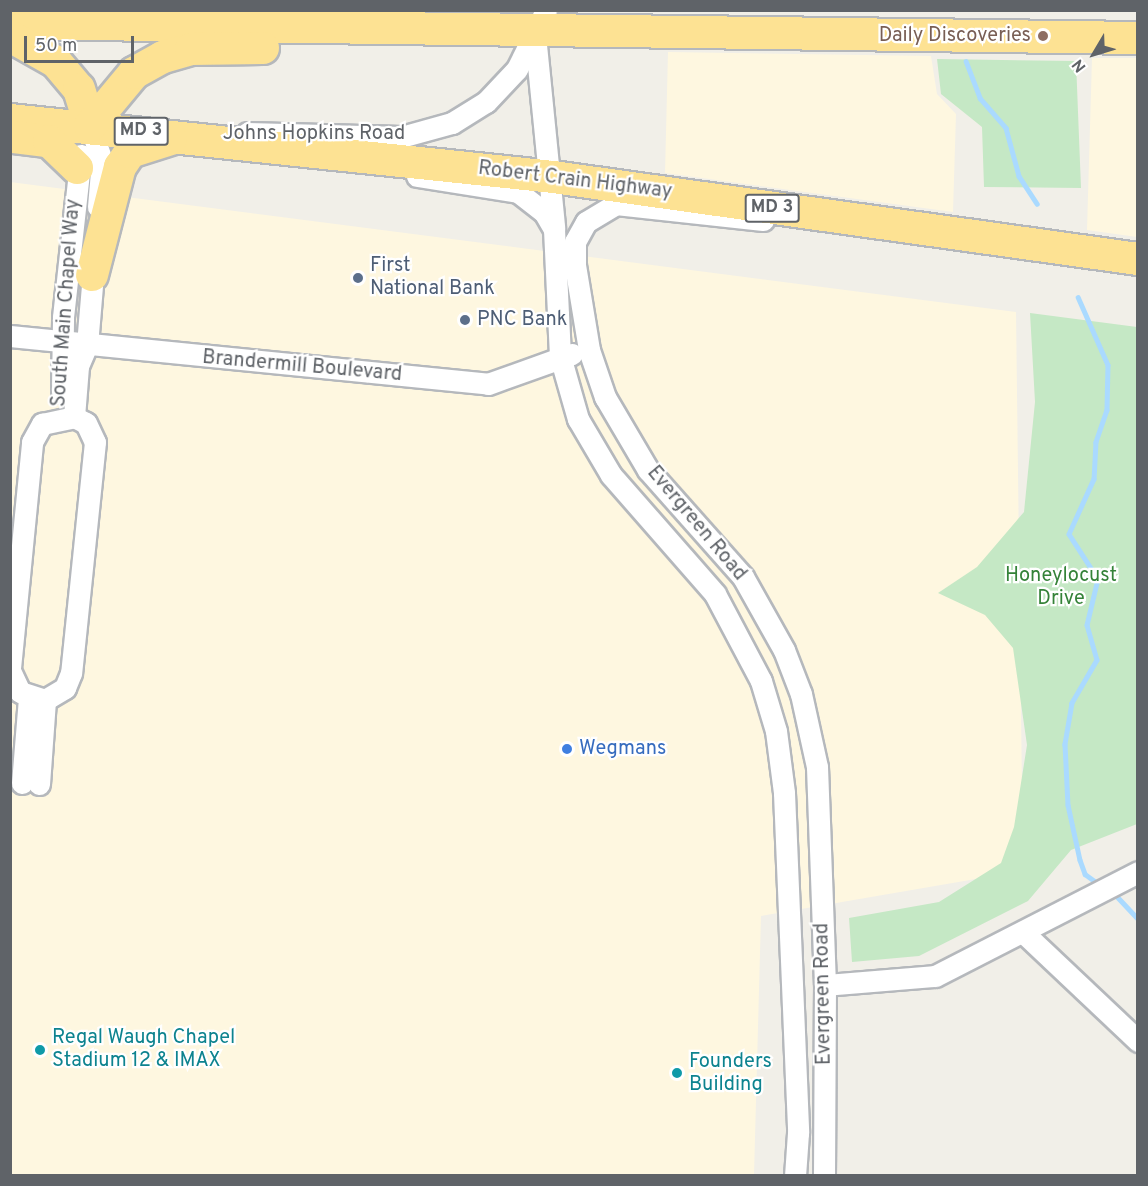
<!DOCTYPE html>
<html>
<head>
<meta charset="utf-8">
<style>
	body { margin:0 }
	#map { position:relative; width:1148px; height:1186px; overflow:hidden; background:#f1efe8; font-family:Overpass,sans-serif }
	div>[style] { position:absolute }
	.commercial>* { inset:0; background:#fef7e0 }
	.green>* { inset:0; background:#c5e8c5 }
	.stream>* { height:4.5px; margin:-2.25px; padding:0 2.25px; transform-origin:2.25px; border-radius:2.25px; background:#aadaff }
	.roads { filter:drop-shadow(2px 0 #b5b8bc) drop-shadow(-2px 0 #b5b8bc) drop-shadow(0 2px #b5b8bc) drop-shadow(0 -2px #b5b8bc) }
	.minor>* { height:21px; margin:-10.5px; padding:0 10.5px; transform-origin:10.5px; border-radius:10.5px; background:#fff }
	.highway>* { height:32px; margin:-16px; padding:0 16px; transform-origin:16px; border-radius:16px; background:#fde293 }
	.dots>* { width:16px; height:16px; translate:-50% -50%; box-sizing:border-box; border:3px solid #fff; border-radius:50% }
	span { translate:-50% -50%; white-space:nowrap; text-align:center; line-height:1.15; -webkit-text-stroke:4.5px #fff; paint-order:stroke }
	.shield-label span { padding:2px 4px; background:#fff; border:2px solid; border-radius:4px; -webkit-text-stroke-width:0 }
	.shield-label { font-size:18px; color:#5f6368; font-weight:700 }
	.education-label { font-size:20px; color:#785e54 }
	.right { translate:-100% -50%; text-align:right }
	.street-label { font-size:20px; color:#5f6368 }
	.service-label { font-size:20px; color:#4e5e75 }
	.left { translate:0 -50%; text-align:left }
	.park-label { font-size:20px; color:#348238 }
	.shop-label { font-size:20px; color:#366cbe }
	.culture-label { font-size:20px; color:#0d838f }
	.frame { position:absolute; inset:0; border:12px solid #5f6368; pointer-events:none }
	.north { position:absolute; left:1064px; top:24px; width:60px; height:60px; -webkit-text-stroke:4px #fff; paint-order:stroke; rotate:232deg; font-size:16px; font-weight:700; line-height:24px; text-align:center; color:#5f6368 }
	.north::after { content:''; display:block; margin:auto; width:21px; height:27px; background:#5f6368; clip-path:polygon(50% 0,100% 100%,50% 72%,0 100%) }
	.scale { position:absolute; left:24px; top:36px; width:110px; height:27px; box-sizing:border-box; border:3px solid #5f6368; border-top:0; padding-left:8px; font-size:18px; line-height:21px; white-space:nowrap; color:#5f6368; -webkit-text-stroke:4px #fff; paint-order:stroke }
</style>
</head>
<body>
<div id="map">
	<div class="commercial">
		<i style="clip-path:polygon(668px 52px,931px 56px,937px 94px,956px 114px,953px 212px,665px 173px)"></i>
		<i style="clip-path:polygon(1092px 58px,1137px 58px,1137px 237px,1087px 230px)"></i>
		<i style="clip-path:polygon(10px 182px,1016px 312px,1023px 871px,761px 916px,754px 1175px,11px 1175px)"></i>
	</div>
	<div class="green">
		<i style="clip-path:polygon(937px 59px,1076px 61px,1081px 188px,984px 187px,982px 127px,941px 94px)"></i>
		<i style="clip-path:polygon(1030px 313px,1137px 327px,1137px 824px,1071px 850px,1028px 901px,919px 956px,852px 962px,849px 918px,939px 902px,1001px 863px,1014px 827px,1027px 745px,1013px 648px,985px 615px,938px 593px,977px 567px,1024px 512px,1035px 402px)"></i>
	</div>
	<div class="stream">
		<i style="left:966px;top:61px;width:40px;rotate:69deg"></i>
		<i style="left:980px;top:98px;width:40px;rotate:49deg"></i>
		<i style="left:1006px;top:128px;width:50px;rotate:74.8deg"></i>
		<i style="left:1019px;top:176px;width:33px;rotate:57deg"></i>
		<i style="left:1078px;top:297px;width:74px;rotate:66.2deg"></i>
		<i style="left:1108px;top:365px;width:45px;rotate:91.3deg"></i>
		<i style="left:1107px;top:410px;width:34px;rotate:109deg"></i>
		<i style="left:1096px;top:442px;width:37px;rotate:93deg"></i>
		<i style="left:1094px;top:479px;width:60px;rotate:114.4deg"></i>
		<i style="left:1069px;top:534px;width:54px;rotate:57.2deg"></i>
		<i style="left:1098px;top:579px;width:47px;rotate:103.4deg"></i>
		<i style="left:1087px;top:625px;width:36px;rotate:74deg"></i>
		<i style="left:1097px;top:660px;width:50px;rotate:120.2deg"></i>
		<i style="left:1072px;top:703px;width:42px;rotate:99.7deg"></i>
		<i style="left:1065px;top:744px;width:61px;rotate:87.2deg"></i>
		<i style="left:1068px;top:805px;width:56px;rotate:77.7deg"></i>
		<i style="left:1080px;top:860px;width:15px;rotate:70deg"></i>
		<i style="left:1085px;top:874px;width:19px;rotate:36deg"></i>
		<i style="left:1112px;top:891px;width:38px;rotate:47deg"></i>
	</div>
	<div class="roads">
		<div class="minor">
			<i style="left:535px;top:35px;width:193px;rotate:84.3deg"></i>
			<i style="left:90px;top:126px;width:36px;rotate:71deg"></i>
			<i style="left:102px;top:160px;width:47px;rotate:94.9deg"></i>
			<i style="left:247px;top:133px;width:154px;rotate:1.5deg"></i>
			<i style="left:401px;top:137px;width:53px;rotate:-15.4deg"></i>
			<i style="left:452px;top:123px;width:40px;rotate:-32deg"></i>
			<i style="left:486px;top:102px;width:45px;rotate:-46.8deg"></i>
			<i style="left:517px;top:69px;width:66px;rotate:-63.8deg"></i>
			<i style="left:417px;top:176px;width:102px;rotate:9deg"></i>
			<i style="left:518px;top:192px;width:33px;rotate:38deg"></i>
			<i style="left:544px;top:212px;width:20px;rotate:60deg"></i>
			<i style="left:554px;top:229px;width:127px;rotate:87.3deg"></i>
			<i style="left:560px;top:356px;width:66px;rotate:74.1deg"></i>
			<i style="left:578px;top:419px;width:65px;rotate:59.5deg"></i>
			<i style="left:611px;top:475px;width:158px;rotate:48.8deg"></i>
			<i style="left:715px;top:594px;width:98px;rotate:62.1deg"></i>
			<i style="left:761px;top:681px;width:52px;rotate:73.3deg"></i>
			<i style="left:776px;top:731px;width:63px;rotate:82.6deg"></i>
			<i style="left:784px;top:793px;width:340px;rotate:87.6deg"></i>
			<i style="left:798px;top:1133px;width:43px;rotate:94deg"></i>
			<i style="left:763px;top:220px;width:148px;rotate:-173.8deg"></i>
			<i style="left:616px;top:204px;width:35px;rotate:149deg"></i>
			<i style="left:586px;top:222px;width:23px;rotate:119deg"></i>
			<i style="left:575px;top:242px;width:23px;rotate:90deg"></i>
			<i style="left:575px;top:265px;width:86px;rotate:80.6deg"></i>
			<i style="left:589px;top:350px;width:50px;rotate:71.2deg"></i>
			<i style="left:605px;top:397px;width:85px;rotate:59.5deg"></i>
			<i style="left:648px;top:470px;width:143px;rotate:48.4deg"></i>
			<i style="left:743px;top:577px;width:84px;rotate:60.7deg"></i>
			<i style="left:784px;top:650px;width:47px;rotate:68.9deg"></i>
			<i style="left:801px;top:694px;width:75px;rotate:77.6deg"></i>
			<i style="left:817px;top:767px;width:218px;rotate:87.9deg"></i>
			<i style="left:825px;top:985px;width:191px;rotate:90.3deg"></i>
			<i style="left:10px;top:336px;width:480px;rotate:5.7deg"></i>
			<i style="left:488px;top:384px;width:89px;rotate:-19.7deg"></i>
			<i style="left:62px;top:392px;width:75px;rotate:-89.2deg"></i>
			<i style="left:63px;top:317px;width:163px;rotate:-83.7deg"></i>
			<i style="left:74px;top:417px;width:51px;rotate:-85.5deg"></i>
			<i style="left:78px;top:366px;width:23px;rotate:-67deg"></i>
			<i style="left:87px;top:345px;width:83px;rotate:-85.2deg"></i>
			<i style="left:10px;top:668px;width:227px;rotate:-84.4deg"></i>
			<i style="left:32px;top:442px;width:21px;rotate:-61deg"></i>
			<i style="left:42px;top:424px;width:33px;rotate:-12deg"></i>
			<i style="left:74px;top:417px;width:13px;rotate:27deg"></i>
			<i style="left:86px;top:423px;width:21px;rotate:65deg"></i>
			<i style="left:95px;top:442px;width:232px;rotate:95.9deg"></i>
			<i style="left:71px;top:673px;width:16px;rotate:112deg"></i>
			<i style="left:65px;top:688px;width:23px;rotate:149deg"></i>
			<i style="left:45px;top:700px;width:26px;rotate:-162deg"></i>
			<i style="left:20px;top:692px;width:23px;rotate:-115deg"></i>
			<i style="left:22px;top:783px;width:85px;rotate:-85.3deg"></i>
			<i style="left:39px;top:784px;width:84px;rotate:-85.9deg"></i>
			<i style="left:1025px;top:934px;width:156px;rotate:43.4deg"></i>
			<i style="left:825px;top:985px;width:110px;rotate:-4.7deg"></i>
			<i style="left:935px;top:976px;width:228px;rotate:-27.1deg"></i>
		</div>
		<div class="highway">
			<i style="left:10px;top:23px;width:1128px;rotate:0.76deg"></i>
			<i style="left:10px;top:36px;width:53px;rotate:29.5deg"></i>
			<i style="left:56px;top:62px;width:35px;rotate:50deg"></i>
			<i style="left:79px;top:89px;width:39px;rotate:73deg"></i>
			<i style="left:10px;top:120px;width:546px;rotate:5.99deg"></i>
			<i style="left:553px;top:177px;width:591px;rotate:7.98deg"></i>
			<i style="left:90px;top:126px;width:69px;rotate:-50.3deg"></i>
			<i style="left:134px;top:73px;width:33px;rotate:-29deg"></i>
			<i style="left:163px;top:57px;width:29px;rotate:-16deg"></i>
			<i style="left:191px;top:49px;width:72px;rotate:-0.8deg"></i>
			<i style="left:14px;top:137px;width:35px;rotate:7deg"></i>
			<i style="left:49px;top:141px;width:39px;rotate:44deg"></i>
			<i style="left:92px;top:275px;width:112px;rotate:-75.5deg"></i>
			<i style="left:120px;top:167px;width:18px;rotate:-56deg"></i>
			<i style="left:130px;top:152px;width:43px;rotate:-17.6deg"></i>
		</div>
	</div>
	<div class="dots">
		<i style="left:1043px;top:36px;background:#8d6e63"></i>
		<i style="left:358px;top:278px;background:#5c6f8a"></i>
		<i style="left:465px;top:320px;background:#5c6f8a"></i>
		<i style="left:567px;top:749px;background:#3f7fe0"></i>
		<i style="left:40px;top:1050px;background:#0f9aa8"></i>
		<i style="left:677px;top:1073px;background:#0f9aa8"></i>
	</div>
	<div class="shield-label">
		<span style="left:141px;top:131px">MD 3</span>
		<span style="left:772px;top:208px">MD 3</span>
	</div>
	<div class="education-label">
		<span class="right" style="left:1031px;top:36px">Daily Discoveries</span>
	</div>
	<div class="street-label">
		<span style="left:314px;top:134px">Johns Hopkins Road</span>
		<span style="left:575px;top:181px;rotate:7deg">Robert Crain Highway</span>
		<span style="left:67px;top:303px;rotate:-86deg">South Main Chapel Way</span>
		<span style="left:302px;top:367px;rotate:5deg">Brandermill Boulevard</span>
		<span style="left:696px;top:524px;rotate:50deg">Evergreen Road</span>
		<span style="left:824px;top:994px;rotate:-91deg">Evergreen Road</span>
	</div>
	<div class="service-label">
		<span class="left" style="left:370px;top:278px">First<br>National Bank</span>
		<span class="left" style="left:477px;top:320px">PNC Bank</span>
	</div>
	<div class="park-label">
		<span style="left:1061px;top:588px">Honeylocust<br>Drive</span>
	</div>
	<div class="shop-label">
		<span class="left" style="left:579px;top:749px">Wegmans</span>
	</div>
	<div class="culture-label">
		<span class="left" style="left:52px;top:1050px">Regal Waugh Chapel<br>Stadium 12 &amp; IMAX</span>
		<span class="left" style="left:689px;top:1074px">Founders<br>Building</span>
	</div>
	<div class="frame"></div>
	<div class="north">N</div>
	<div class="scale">50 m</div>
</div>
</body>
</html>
